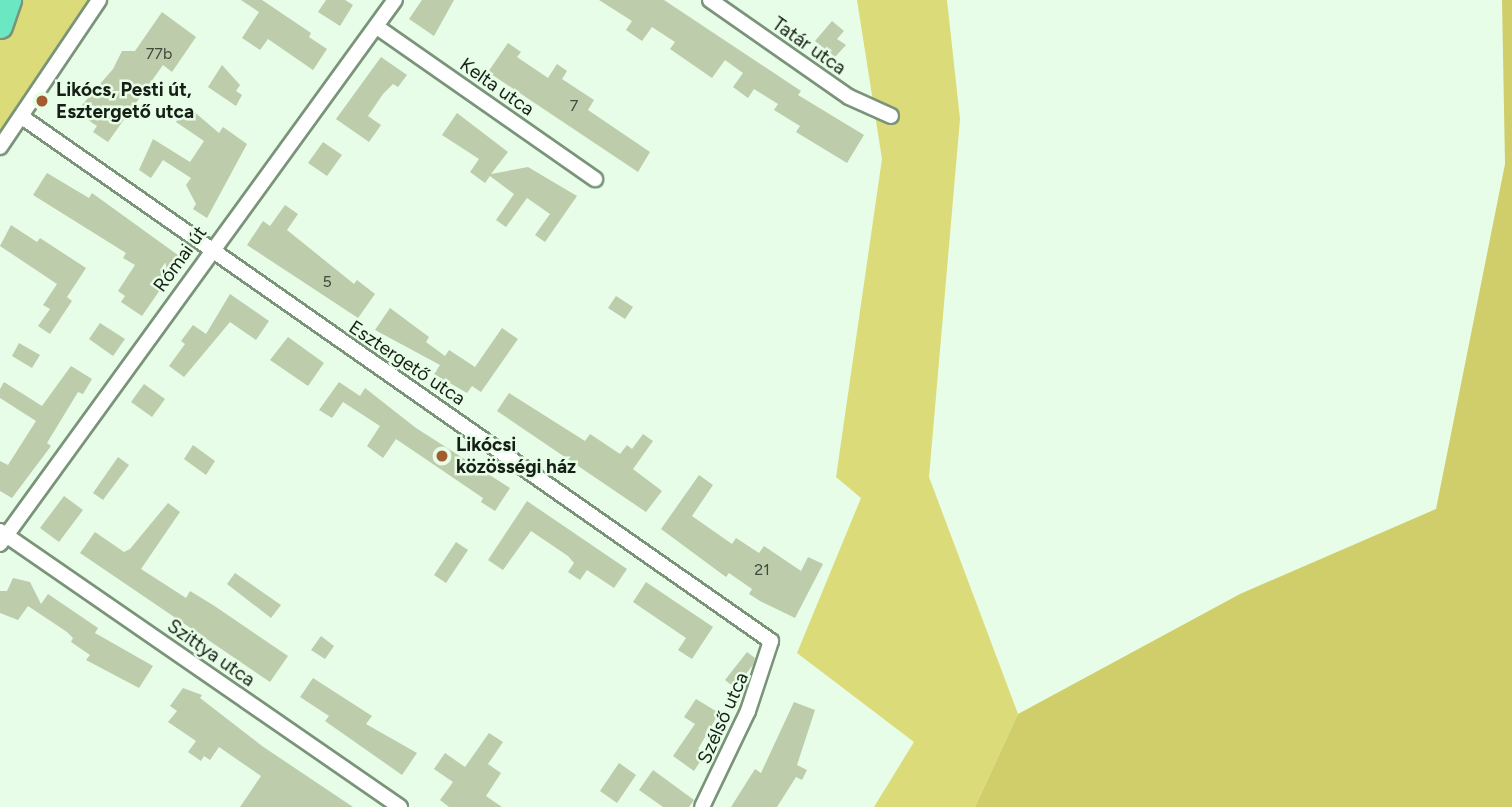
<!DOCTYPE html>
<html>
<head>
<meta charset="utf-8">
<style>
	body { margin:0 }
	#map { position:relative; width:1512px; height:807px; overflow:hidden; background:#e7fde7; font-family:Figtree,sans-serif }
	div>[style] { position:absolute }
	.green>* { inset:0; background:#dcdb7a }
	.forest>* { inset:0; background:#cfce6b }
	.building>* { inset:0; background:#bdccab }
	.roads { filter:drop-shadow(2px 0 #7a947a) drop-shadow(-2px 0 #7a947a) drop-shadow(0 2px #7a947a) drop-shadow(0 -2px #7a947a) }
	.street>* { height:14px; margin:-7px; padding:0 7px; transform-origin:7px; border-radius:7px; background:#fff }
	.primary>* { height:23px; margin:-11.5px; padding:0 11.5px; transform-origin:11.5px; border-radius:11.5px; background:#6be8c2 }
	.dots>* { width:19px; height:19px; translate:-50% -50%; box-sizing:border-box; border:4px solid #e7fde7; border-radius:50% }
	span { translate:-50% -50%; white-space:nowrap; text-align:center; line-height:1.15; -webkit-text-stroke:5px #e7fde7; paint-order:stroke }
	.number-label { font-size:16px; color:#3f4a3a }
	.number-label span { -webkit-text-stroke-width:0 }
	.street-label { font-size:19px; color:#151f15 }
	.poi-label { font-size:19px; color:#151f15; font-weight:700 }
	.left { translate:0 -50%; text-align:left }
</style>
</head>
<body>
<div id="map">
	<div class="green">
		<i style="clip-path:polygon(0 0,89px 0,0 136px)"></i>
		<i style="clip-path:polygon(857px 0,947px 0,960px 119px,929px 477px,1018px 714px,975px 807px,874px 807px,914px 742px,797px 653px,861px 498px,836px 477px,882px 159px)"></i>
	</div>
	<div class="forest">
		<i style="clip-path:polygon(1502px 0,1512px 0,1512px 807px,975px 807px,1018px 714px,1240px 594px,1436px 509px,1505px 164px)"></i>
	</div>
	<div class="building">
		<i style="clip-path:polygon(241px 0,262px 0,311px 33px,309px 37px,327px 49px,313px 70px,268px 39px,260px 50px,242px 38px,259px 12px)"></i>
		<i style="clip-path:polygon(326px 0,345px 0,353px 5px,340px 26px,318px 12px)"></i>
		<i style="clip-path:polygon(422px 0,454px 0,434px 36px,409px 19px)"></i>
		<i style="clip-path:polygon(599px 0,664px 0,801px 91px,798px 95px,864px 135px,847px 163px,796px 132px,800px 126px,774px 110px,778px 104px,754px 89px,748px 98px,733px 87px,743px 73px,725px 60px,712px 78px,670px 49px,675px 42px,652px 27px,642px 41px,626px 30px,632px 21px)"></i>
		<i style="clip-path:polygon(162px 12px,196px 37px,172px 72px,163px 65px,108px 142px,93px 132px,97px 126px,76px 112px,113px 69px,122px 51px,135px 51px)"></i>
		<i style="clip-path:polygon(832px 21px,844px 31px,837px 39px,846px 45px,835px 57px,815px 41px)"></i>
		<i style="clip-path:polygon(508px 43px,521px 52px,517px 57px,548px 78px,557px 64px,567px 71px,562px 79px,594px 100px,588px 110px,650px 152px,638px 172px,488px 72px)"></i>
		<i style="clip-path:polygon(381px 57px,407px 75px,398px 87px,393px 84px,383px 94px,368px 116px,381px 125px,369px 142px,336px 119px)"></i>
		<i style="clip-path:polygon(222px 65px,240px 85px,236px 91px,242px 95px,236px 106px,208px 87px)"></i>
		<i style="clip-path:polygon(192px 110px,219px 133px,223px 127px,247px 144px,207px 218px,193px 209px,196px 204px,186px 185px,191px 178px,163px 160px,151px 178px,139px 170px,153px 139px,190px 162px,204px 141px,176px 122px,183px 111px,188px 115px)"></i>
		<i style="clip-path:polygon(457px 113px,508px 152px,491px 174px,528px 167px,577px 196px,545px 242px,535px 235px,550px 214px,527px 198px,506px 227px,496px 220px,514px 194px,490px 176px,485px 183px,470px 172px,479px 159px,442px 135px)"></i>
		<i style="clip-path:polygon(323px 142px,342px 155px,327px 176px,308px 163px)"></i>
		<i style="clip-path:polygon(47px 173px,89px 198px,92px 193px,182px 258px,142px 316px,121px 302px,125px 296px,118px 291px,135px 265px,123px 258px,126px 253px,33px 195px)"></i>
		<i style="clip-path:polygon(285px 205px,298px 214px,287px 230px,354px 284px,357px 280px,375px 294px,358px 318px,247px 245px,263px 221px,270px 226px)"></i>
		<i style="clip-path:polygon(11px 225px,37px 242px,40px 238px,86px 268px,67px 297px,72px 301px,50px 334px,38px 326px,50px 309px,43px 305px,57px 284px,0 246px)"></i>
		<i style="clip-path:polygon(230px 294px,269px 321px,256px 340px,230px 322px,184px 377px,169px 366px,185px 344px,181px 341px,193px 325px,206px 334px)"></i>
		<i style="clip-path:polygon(616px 296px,633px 307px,625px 319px,608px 308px)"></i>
		<i style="clip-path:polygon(390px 308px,429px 337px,426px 342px,445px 356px,449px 350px,475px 367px,502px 328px,518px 339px,481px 392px,472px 386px,467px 393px,434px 374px,440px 365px,375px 330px)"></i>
		<i style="clip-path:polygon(100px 323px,125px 339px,113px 356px,89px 339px)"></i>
		<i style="clip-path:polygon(288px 337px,324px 363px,308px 386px,270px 360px)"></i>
		<i style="clip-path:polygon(19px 343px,40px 355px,32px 368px,12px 356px)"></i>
		<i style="clip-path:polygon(71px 366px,92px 379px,83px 394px,78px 392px,47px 443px,51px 446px,12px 498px,0 491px,0 461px,8px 465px,36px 421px,0 398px,0 389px,4px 382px,42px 406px)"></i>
		<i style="clip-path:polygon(339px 382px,360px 396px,365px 388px,416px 428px,510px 488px,495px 511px,481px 502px,483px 498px,396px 439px,383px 458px,367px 446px,380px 426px,343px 402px,332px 418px,319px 410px)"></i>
		<i style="clip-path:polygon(144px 384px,165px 399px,152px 417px,131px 402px)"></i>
		<i style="clip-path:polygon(509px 393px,585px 441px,590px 434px,620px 454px,627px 445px,632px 449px,643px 434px,653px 441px,633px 469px,662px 491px,646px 512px,497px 411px)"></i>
		<i style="clip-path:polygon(193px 445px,215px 461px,206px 475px,184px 459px)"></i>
		<i style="clip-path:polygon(118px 457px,129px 465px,103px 500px,93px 493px)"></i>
		<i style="clip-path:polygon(699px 475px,713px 485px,692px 516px,732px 544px,736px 538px,759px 553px,764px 546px,801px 571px,808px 557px,823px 564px,795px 618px,760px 601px,749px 594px,752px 589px,729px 573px,726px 577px,661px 529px)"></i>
		<i style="clip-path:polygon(64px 496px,83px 510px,59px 542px,40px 528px)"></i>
		<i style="clip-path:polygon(527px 501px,627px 569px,614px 588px,587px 570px,580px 580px,568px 572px,574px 563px,568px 556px,531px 531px,503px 570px,488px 560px)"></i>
		<i style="clip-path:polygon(168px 503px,180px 512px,141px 569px,186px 598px,190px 591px,213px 605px,288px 656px,270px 682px,80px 553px,95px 532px,124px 552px,130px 549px)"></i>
		<i style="clip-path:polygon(456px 542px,468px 550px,446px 583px,434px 575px)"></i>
		<i style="clip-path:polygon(235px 573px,281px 605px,271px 618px,227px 584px)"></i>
		<i style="clip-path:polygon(13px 578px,30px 582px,41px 604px,48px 594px,98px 628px,95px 633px,153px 666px,139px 688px,86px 660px,90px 655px,71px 642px,73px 638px,67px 632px,28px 606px,18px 620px,0 613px,0 591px,7px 591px)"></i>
		<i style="clip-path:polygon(646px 582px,713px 627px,692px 659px,678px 650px,686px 638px,633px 602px)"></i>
		<i style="clip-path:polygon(321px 636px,334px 646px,325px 659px,311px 650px)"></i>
		<i style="clip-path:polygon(747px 652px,755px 658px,753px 665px,735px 688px,725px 680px)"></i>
		<i style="clip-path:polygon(313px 678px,372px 716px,366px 724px,417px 753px,402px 775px,325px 721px,329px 716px,300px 697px)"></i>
		<i style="clip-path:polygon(183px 688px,202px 695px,200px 698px,262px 746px,353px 807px,240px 807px,261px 776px,219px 747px,210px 760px,204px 756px,201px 761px,188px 752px,196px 741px,168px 722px,177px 711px,170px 706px)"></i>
		<i style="clip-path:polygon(696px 699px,719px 713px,698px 749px,705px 754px,694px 771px,673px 756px,695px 724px,684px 717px)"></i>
		<i style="clip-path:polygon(794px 702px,815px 710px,797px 765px,807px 770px,802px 780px,796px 777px,777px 807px,731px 807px,755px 769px,761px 773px)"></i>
		<i style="clip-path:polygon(489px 733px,503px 742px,488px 764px,501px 773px,486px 796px,502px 807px,449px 807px,440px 800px,453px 782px,434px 769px,445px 753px,465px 767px)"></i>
		<i style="clip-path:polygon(619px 763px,636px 775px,617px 803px,600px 791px)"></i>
		<i style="clip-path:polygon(653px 770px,694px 800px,689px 807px,663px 807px,639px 790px)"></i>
	</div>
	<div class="roads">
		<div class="street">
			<i style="left:710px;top:0;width:169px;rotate:34.9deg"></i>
			<i style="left:849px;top:97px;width:46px;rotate:24.3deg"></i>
			<i style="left:377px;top:27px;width:266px;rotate:34.9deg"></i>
			<i style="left:22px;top:117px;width:914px;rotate:34.98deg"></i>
			<i style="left:771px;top:641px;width:74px;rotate:108.2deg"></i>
			<i style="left:748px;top:711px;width:106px;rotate:115.6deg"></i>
			<i style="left:0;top:147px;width:177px;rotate:-56deg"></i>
			<i style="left:0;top:531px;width:486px;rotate:34.6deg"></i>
			<i style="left:0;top:544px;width:672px;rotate:-54.02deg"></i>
		</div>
		<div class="primary">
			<i style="left:0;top:26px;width:28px;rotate:-71deg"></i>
		</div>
	</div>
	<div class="dots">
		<i style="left:42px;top:101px;background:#a25d2f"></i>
		<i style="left:442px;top:456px;background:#a25d2f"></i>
	</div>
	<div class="number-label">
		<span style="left:159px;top:54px">77b</span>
		<span style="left:574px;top:106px">7</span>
		<span style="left:327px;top:282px">5</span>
		<span style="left:762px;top:570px">21</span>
	</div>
	<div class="street-label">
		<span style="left:809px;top:46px;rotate:35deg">Tatár utca</span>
		<span style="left:497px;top:87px;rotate:35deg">Kelta utca</span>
		<span style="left:180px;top:259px;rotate:-54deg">Római út</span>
		<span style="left:407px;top:363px;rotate:34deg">Esztergető utca</span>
		<span style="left:211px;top:653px;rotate:35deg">Szittya utca</span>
		<span style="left:723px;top:718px;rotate:-66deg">Szélső utca</span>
	</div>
	<div class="poi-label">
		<span class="left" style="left:56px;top:101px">Likócs, Pesti út,<br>Esztergető utca</span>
		<span class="left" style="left:456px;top:456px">Likócsi<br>közösségi ház</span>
	</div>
</div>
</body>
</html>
